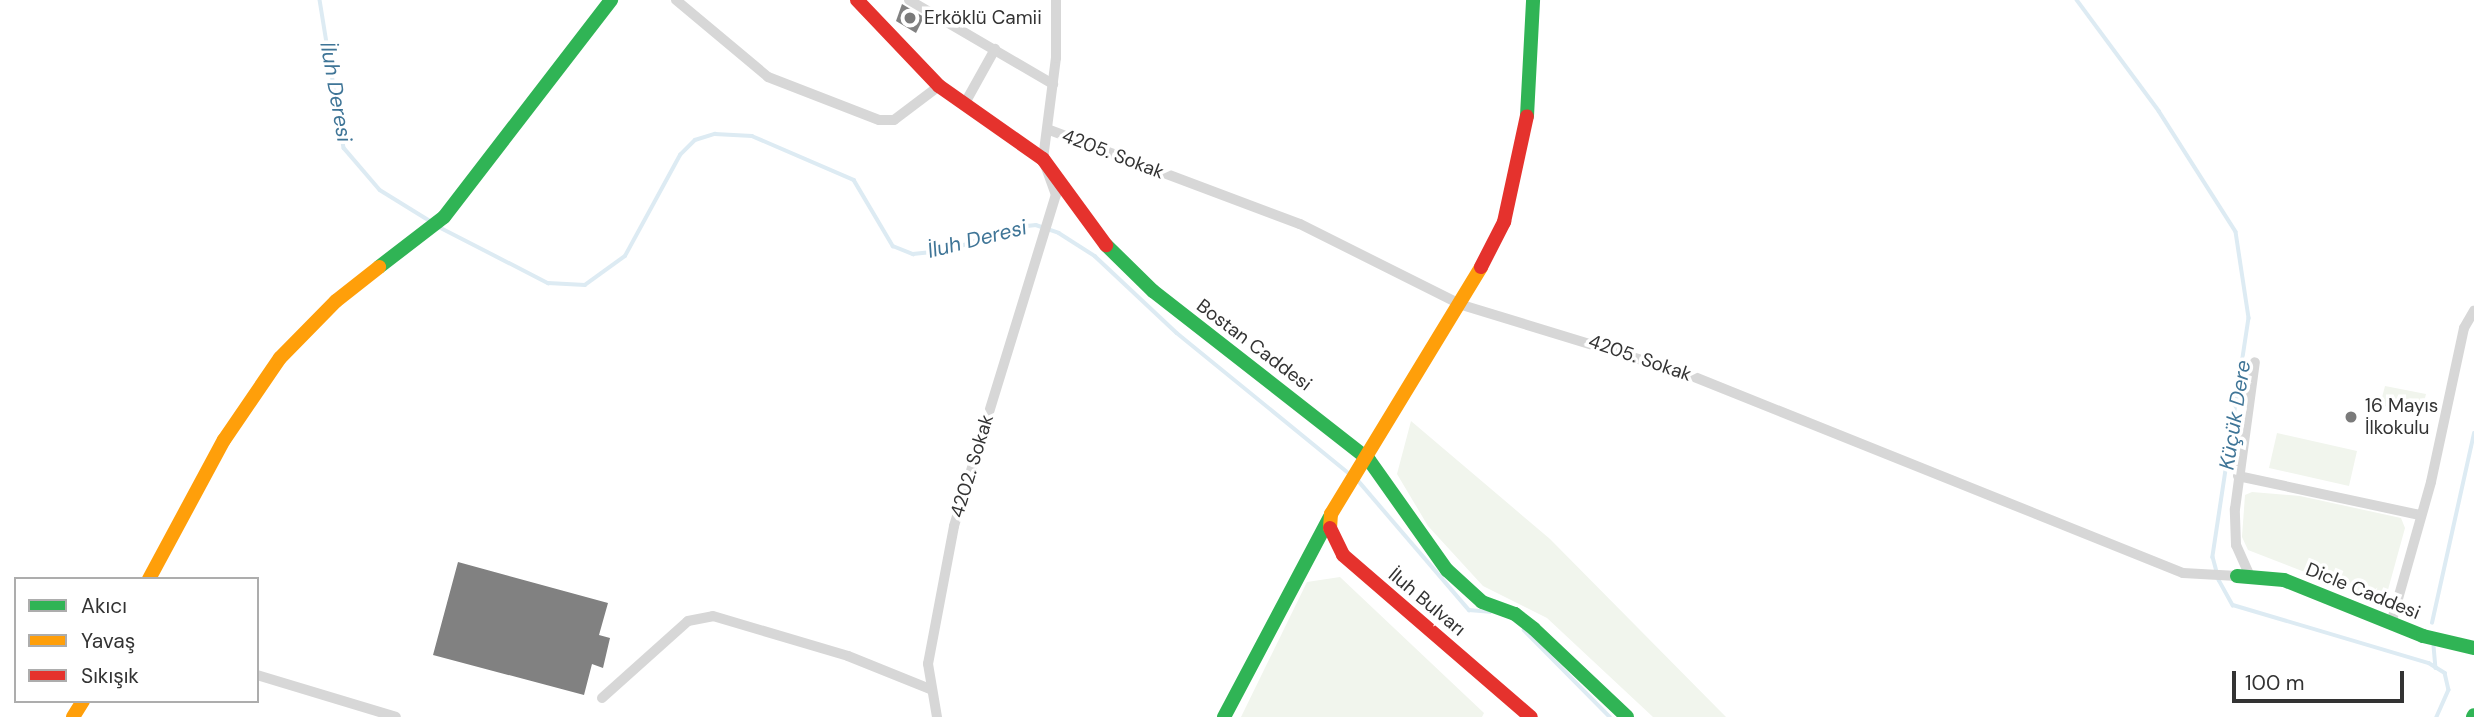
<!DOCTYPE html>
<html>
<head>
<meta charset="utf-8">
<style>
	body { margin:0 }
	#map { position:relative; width:2474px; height:717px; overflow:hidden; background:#fff; font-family:"DM Sans",sans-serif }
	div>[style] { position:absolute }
	.green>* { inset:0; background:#f1f5ed }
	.stream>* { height:3.5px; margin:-1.75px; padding:0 1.75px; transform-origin:1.75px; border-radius:1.75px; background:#ddebf3 }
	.building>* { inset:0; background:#818181 }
	.street>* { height:10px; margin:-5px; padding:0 5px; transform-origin:5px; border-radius:5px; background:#d7d7d7 }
	.fast>* { height:14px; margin:-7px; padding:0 7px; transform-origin:7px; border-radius:7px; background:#30b455 }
	.slow>* { height:14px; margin:-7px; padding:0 7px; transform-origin:7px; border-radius:7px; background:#ff9f0a }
	.jam>* { height:14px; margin:-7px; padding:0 7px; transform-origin:7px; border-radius:7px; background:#e5322d }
	.dots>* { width:19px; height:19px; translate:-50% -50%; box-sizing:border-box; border:4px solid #fff; border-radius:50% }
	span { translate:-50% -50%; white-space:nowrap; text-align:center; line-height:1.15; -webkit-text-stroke:7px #fff; paint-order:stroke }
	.poi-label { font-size:19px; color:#333 }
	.left { translate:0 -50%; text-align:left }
	.street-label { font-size:19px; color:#333 }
	.water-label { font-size:21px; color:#3f7597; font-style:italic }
	.legend { position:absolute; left:14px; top:577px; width:245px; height:126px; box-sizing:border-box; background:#fff; border:2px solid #adadad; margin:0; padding:9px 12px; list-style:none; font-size:21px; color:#333 }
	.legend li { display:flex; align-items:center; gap:14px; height:35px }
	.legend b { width:35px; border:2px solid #adadad }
	.scale { position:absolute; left:2232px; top:671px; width:172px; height:32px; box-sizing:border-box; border:4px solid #333; border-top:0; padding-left:9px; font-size:21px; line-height:24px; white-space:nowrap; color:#333; -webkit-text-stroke:5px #fff; paint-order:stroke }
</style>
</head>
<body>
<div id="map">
	<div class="green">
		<i style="clip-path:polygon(2385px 386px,2426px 394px,2421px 414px,2380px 405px)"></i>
		<i style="clip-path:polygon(1411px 421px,1550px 539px,1726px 717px,1653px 717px,1547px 618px,1483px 586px,1428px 526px,1397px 474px)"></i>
		<i style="clip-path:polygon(2277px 433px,2357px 451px,2349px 486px,2269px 468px)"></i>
		<i style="clip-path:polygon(2252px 492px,2300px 496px,2401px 518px,2405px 528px,2386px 597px,2369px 597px,2248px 550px,2242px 537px,2245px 495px)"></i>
		<i style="clip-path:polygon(1340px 577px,1484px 713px,1482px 717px,1241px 717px,1307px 582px)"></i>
	</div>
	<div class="stream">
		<i style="left:320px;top:0;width:150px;rotate:80.8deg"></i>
		<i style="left:344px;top:148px;width:55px;rotate:49.4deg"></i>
		<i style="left:380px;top:190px;width:59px;rotate:31.8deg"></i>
		<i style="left:2077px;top:0;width:138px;rotate:53.5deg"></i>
		<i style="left:2159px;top:111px;width:143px;rotate:57.5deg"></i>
		<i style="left:2236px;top:232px;width:87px;rotate:81.4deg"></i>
		<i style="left:2249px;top:318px;width:242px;rotate:98.6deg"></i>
		<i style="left:2213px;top:557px;width:24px;rotate:75deg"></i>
		<i style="left:2219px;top:580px;width:29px;rotate:61deg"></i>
		<i style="left:2233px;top:605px;width:204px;rotate:16.5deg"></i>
		<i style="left:2429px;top:663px;width:19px;rotate:32deg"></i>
		<i style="left:2445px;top:673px;width:17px;rotate:77deg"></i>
		<i style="left:2449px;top:690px;width:30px;rotate:114deg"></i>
		<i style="left:439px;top:227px;width:123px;rotate:27.2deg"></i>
		<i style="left:548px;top:283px;width:37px;rotate:3deg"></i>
		<i style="left:585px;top:285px;width:49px;rotate:-35.9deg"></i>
		<i style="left:625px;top:256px;width:115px;rotate:-61.4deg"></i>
		<i style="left:680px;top:155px;width:21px;rotate:-45deg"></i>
		<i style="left:695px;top:140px;width:21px;rotate:-17deg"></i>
		<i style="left:715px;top:134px;width:37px;rotate:3deg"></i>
		<i style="left:752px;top:136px;width:111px;rotate:23.3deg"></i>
		<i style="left:854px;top:180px;width:77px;rotate:59.4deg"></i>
		<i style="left:893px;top:246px;width:22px;rotate:22deg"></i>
		<i style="left:913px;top:254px;width:38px;rotate:-6deg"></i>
		<i style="left:951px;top:250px;width:61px;rotate:-21.1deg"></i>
		<i style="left:1008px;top:228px;width:28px;rotate:-6deg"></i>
		<i style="left:1036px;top:225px;width:24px;rotate:19deg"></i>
		<i style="left:1059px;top:233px;width:43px;rotate:32.6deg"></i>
		<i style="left:1095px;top:256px;width:112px;rotate:43.2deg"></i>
		<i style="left:1177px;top:333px;width:223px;rotate:39.2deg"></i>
		<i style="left:1356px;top:478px;width:174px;rotate:49.4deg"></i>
		<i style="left:1469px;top:610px;width:21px;rotate:5deg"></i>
		<i style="left:2432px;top:623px;width:194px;rotate:-77.5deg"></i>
		<i style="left:1524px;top:630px;width:122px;rotate:45.3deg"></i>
		<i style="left:2434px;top:646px;width:22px;rotate:85deg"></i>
	</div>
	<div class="building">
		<i style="clip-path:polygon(902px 4px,924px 17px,916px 33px,896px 21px)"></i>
		<i style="clip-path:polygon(458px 562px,608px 603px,599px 635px,610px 638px,603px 668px,592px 664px,584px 695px,433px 655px)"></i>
	</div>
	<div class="street">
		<i style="left:676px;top:0;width:120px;rotate:39.9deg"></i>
		<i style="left:768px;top:77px;width:119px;rotate:21.2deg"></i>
		<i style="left:879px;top:120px;width:15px"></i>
		<i style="left:894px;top:120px;width:56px;rotate:-37.1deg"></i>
		<i style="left:909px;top:0;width:167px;rotate:30.3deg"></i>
		<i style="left:965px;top:103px;width:62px;rotate:-60.9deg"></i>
		<i style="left:1047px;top:129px;width:270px;rotate:20.6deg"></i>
		<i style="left:1300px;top:224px;width:181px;rotate:26.6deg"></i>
		<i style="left:1462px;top:305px;width:235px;rotate:17deg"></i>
		<i style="left:1687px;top:374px;width:534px;rotate:21.86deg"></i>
		<i style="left:2183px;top:573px;width:54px;rotate:3.2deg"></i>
		<i style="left:2238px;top:476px;width:186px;rotate:12.1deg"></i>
		<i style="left:2249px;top:574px;width:32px;rotate:-114deg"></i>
		<i style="left:2236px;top:545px;width:36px;rotate:-92deg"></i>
		<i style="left:2235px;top:509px;width:148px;rotate:-82.3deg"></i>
		<i style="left:2392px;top:620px;width:143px;rotate:-74.2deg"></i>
		<i style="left:2431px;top:482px;width:157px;rotate:-77.9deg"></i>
		<i style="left:2464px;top:328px;width:20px;rotate:-60deg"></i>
		<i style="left:257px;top:675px;width:145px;rotate:16.8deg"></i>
		<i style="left:602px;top:698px;width:115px;rotate:-41.8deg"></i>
		<i style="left:688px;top:621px;width:25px;rotate:-11deg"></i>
		<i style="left:713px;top:616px;width:141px;rotate:16.5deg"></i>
		<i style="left:848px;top:656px;width:88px;rotate:21.9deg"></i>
		<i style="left:937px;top:717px;width:54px;rotate:-99.6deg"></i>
		<i style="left:928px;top:664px;width:140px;rotate:-79.3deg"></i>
		<i style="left:954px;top:526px;width:346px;rotate:-72.9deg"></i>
		<i style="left:1056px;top:195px;width:38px;rotate:-110deg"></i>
		<i style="left:1043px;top:159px;width:102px;rotate:-82.7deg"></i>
		<i style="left:1056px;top:58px;width:58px;rotate:-90deg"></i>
	</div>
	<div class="fast">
		<i style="left:1527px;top:116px;width:116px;rotate:-87deg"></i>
		<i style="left:1106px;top:245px;width:66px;rotate:44.4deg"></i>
		<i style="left:1153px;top:291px;width:274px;rotate:38deg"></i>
		<i style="left:1369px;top:460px;width:135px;rotate:54.7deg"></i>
		<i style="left:1447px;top:570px;width:47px;rotate:42.4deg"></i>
		<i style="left:1482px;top:602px;width:35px;rotate:20deg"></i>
		<i style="left:1515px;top:614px;width:24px;rotate:38deg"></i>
		<i style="left:1534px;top:629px;width:128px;rotate:43.4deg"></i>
		<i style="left:379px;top:267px;width:82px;rotate:-37.6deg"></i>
		<i style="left:444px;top:217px;width:274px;rotate:-52.4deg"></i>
		<i style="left:2237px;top:576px;width:47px;rotate:4.9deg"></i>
		<i style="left:2284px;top:580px;width:150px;rotate:21.9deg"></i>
		<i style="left:2423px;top:636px;width:52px;rotate:13.2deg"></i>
		<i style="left:1224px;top:717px;width:226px;rotate:-62.1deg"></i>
		<i style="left:2473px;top:717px;width:2px;rotate:-63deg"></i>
	</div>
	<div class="slow">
		<i style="left:1330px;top:528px;width:14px;rotate:-86deg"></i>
		<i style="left:1331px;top:514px;width:289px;rotate:-58.7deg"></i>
		<i style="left:149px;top:579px;width:158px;rotate:-61.7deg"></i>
		<i style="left:224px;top:440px;width:99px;rotate:-55.7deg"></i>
		<i style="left:280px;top:358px;width:80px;rotate:-45.5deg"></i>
		<i style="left:336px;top:301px;width:55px;rotate:-38.3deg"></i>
		<i style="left:73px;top:717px;width:19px;rotate:-58deg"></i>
	</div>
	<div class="jam">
		<i style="left:857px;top:0;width:119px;rotate:46.4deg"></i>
		<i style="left:939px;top:86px;width:127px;rotate:35.1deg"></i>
		<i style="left:1043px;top:159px;width:107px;rotate:53.8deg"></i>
		<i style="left:1481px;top:267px;width:51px;rotate:-62.9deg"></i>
		<i style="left:1504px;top:222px;width:108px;rotate:-77.8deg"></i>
		<i style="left:1330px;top:528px;width:30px;rotate:64deg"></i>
		<i style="left:1343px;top:555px;width:248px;rotate:40.8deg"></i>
	</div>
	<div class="dots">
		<i style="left:910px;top:18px;background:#7a7a7a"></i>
		<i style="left:2351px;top:417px;background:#7a7a7a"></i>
	</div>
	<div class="poi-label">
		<span class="left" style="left:924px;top:18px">Erköklü Camii</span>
		<span class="left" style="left:2365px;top:417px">16 Mayıs<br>İlkokulu</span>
	</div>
	<div class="street-label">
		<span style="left:1113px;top:154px;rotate:21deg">4205. Sokak</span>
		<span style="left:1254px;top:345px;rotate:37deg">Bostan Caddesi</span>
		<span style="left:1640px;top:358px;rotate:19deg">4205. Sokak</span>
		<span style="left:972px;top:466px;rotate:-73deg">4202. Sokak</span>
		<span style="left:2363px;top:591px;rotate:22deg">Dicle Caddesi</span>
		<span style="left:1427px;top:602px;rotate:40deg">İluh Bulvarı</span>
	</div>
	<div class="water-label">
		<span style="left:336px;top:92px;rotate:80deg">İluh Deresi</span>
		<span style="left:977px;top:239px;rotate:-14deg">İluh Deresi</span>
		<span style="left:2235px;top:415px;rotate:-81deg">Küçük Dere</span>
	</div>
	<ul class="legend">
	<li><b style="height:9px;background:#30b455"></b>Akıcı</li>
	<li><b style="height:9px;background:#ff9f0a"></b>Yavaş</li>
	<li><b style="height:9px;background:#e5322d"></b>Sıkışık</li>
	</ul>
	<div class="scale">100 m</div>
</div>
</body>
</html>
